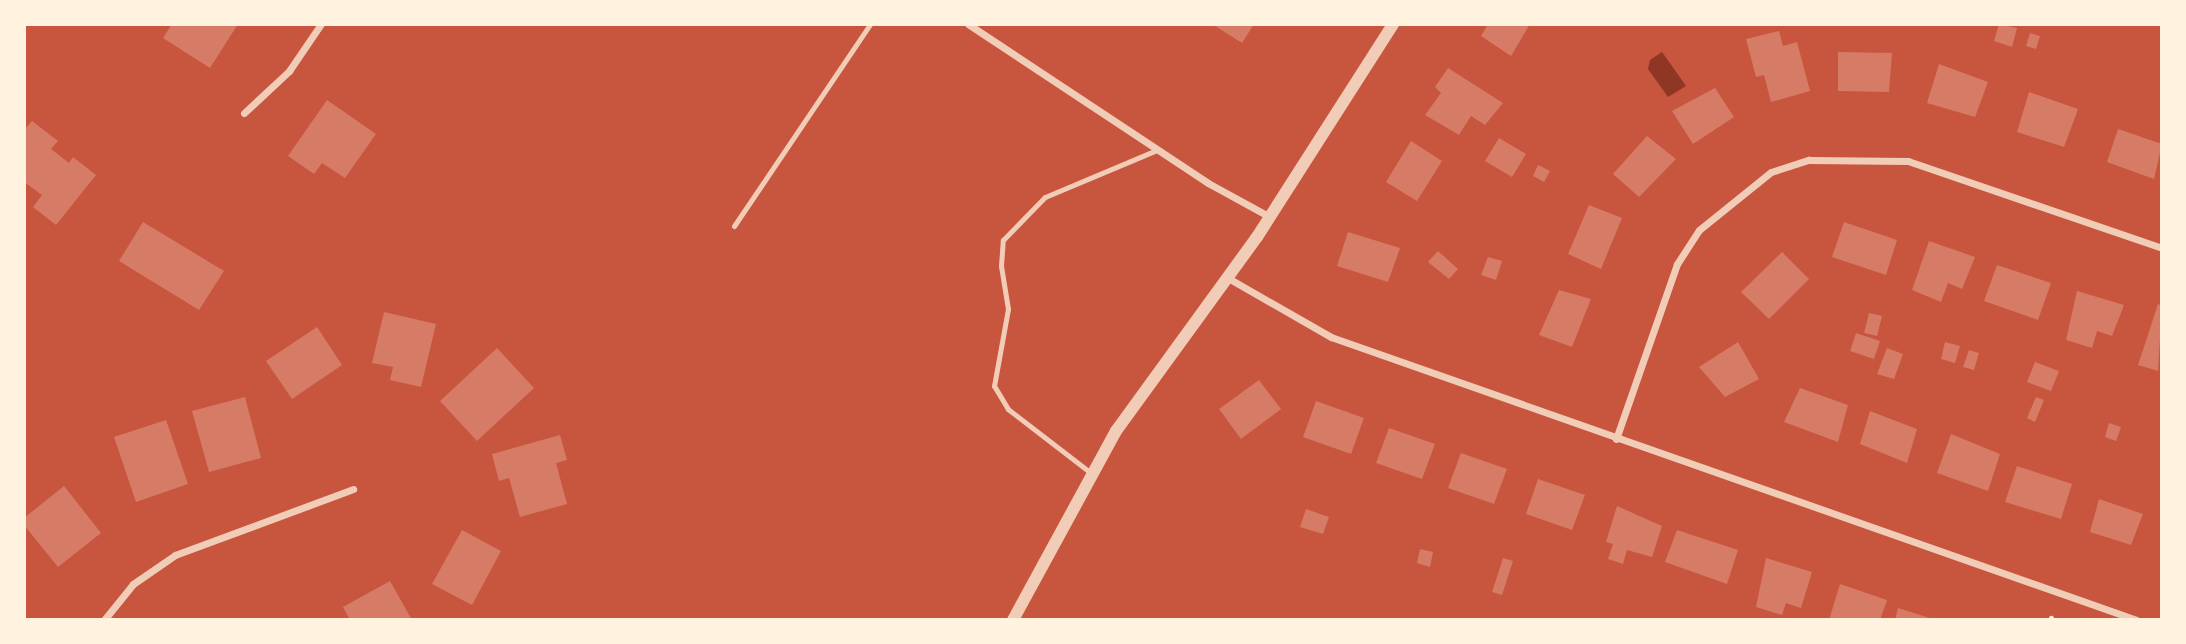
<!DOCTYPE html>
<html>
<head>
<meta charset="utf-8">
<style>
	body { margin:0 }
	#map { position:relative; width:2186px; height:644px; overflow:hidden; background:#c8553d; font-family:Cabin,sans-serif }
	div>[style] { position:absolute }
	.water>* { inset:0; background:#8f3625 }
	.building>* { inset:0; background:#d67c66 }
	.path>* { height:4.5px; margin:-2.25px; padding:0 2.25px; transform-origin:2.25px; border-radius:2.25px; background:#fff3e0 }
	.service>* { height:5px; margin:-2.5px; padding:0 2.5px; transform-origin:2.5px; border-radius:2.5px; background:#f1ccb7 }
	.minor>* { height:7px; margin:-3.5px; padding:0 3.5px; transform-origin:3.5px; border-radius:3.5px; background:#f1ccb7 }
	.tertiary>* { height:12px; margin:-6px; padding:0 6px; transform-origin:6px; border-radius:6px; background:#f1ccb7 }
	span { translate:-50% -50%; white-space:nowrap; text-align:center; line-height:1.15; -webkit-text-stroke:6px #fff3e0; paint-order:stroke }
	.frame { position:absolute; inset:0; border:26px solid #fff3e0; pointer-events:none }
</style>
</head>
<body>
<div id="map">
	<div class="water">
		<i style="clip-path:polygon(1662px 52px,1686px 86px,1668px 97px,1648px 69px,1650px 60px)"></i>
	</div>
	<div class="building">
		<i style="clip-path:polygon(172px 24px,238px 24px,210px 68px,163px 38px)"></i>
		<i style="clip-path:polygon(1212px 24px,1254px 24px,1242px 43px)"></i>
		<i style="clip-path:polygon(1488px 24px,1530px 24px,1511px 56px,1481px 36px)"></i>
		<i style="clip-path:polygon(1999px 24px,2017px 28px,2012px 47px,1994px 41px)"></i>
		<i style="clip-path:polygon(1779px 31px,1783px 46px,1797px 42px,1810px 91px,1771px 102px,1764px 75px,1756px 77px,1746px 39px)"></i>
		<i style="clip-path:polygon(2030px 33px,2040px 36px,2036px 49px,2026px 46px)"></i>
		<i style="clip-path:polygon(1838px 52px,1892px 53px,1889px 92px,1838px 91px)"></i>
		<i style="clip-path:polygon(1939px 64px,1988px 82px,1975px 117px,1927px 103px)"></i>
		<i style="clip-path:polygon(1448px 68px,1503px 103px,1485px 125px,1471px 116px,1459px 135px,1425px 115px,1441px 93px,1435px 87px)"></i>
		<i style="clip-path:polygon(1715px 88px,1734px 117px,1693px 144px,1672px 111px)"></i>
		<i style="clip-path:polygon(2029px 92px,2078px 109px,2064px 147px,2017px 132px)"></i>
		<i style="clip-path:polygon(327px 100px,376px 134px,345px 178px,322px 163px,314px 174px,288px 156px)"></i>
		<i style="clip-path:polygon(32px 121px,58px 141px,51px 149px,69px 163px,73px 157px,96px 175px,56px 225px,33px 207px,42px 195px,24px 182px,24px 130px)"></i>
		<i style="clip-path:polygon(2118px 129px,2162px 144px,2154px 179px,2107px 162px)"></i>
		<i style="clip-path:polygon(1647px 136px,1676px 159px,1639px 197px,1613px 174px)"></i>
		<i style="clip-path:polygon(1499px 138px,1526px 154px,1512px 177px,1485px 161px)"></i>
		<i style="clip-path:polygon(1411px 141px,1442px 161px,1417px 201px,1386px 182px)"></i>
		<i style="clip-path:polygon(1538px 165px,1550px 171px,1544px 182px,1533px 176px)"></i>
		<i style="clip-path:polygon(1589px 205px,1622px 218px,1601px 269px,1568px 254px)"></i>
		<i style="clip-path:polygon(143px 222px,224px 271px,199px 310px,119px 261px)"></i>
		<i style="clip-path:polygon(1844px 222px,1897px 240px,1886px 275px,1832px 257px)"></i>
		<i style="clip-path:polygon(1348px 232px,1400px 248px,1388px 282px,1337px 266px)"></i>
		<i style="clip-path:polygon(1929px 241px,1975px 257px,1962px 289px,1948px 283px,1941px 302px,1912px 290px)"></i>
		<i style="clip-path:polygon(1438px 251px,1458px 269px,1449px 279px,1428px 262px)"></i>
		<i style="clip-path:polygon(1782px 252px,1809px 279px,1769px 319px,1741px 292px)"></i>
		<i style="clip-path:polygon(1488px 257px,1502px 261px,1496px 280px,1481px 275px)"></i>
		<i style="clip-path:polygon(1997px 265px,2051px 283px,2038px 320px,1984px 301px)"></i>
		<i style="clip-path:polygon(1559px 290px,1591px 299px,1572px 347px,1539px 335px)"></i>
		<i style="clip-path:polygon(2077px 291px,2124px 305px,2112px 336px,2097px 331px,2092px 348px,2066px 340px)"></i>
		<i style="clip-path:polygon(2158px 304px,2162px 306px,2158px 371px,2138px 365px)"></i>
		<i style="clip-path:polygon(384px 312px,436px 324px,421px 387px,390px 380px,393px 367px,372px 363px)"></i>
		<i style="clip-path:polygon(1869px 313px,1882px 316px,1877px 336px,1864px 333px)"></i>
		<i style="clip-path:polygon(317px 327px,342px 365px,292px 399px,266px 361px)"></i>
		<i style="clip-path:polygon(1856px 333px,1880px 341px,1874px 359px,1850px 351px)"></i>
		<i style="clip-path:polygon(1738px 342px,1759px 379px,1725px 397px,1699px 367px)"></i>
		<i style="clip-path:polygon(1945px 342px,1960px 346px,1955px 363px,1941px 359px)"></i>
		<i style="clip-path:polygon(497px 348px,534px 388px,477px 441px,440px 401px)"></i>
		<i style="clip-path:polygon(1887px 348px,1903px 354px,1894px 379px,1877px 374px)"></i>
		<i style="clip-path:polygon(1969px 350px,1979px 353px,1974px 370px,1963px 367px)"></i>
		<i style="clip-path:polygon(2035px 362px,2059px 371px,2051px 391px,2027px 382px)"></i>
		<i style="clip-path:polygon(1259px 380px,1281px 409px,1241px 439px,1219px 409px)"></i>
		<i style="clip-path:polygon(1800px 388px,1848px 405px,1838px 442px,1784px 422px)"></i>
		<i style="clip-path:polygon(245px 397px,261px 458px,209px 472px,192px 411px)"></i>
		<i style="clip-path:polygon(2036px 397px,2044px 400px,2035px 422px,2027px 418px)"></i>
		<i style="clip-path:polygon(1316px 401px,1364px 418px,1351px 454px,1303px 437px)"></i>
		<i style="clip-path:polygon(1870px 411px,1917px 429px,1907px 463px,1860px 444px)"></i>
		<i style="clip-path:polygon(166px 420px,188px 484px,136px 502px,114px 437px)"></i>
		<i style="clip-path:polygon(2109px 423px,2121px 427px,2116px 441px,2105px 437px)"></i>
		<i style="clip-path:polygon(1389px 428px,1435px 444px,1422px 479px,1376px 463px)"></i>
		<i style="clip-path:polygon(1951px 434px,2000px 454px,1988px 491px,1937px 473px)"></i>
		<i style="clip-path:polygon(560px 435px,567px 460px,556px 463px,567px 504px,520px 517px,509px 478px,499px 481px,492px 454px)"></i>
		<i style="clip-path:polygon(1461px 453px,1507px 469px,1494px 504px,1448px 488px)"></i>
		<i style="clip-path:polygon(2017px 466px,2072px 484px,2061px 519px,2005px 502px)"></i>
		<i style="clip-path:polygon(1538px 479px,1585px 495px,1572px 530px,1526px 514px)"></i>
		<i style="clip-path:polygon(64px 486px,101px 533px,58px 567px,24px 525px,24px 518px)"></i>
		<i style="clip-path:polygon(2099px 499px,2143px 514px,2131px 545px,2090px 532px)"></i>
		<i style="clip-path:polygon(1617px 506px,1662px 526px,1652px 557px,1627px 550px,1623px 564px,1608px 559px,1613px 544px,1606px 542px)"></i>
		<i style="clip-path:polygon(1306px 509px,1329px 517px,1323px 534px,1300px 527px)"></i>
		<i style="clip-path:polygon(462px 530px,501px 551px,472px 605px,432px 584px)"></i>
		<i style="clip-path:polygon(1677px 530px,1738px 550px,1727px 584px,1665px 562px)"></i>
		<i style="clip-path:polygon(1420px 549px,1433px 552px,1430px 567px,1417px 563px)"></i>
		<i style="clip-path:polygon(1503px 558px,1513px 561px,1502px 595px,1492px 592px)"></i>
		<i style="clip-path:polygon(1766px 558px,1812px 572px,1801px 608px,1786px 603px,1782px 615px,1756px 607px)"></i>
		<i style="clip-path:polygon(390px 581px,412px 620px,350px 620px,343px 607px)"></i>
		<i style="clip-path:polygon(1840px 584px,1887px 600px,1880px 620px,1829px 620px)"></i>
		<i style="clip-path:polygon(1898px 608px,1933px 619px,1932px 620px,1895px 620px)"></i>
	</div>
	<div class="path">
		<i style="left:2050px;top:620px;width:2px;rotate:-63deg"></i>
	</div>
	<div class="service">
		<i style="left:734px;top:226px;width:244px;rotate:-56deg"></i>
		<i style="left:1091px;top:473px;width:105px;rotate:-142.4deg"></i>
		<i style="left:1008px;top:409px;width:27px;rotate:-121deg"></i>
		<i style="left:994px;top:386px;width:78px;rotate:-79.7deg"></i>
		<i style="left:1008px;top:309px;width:44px;rotate:-99.2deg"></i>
		<i style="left:1001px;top:266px;width:26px;rotate:-86deg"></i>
		<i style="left:1003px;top:240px;width:60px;rotate:-45.7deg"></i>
		<i style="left:1045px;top:197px;width:121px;rotate:-22.8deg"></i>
	</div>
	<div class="minor">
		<i style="left:968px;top:24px;width:288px;rotate:33.5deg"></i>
		<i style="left:1208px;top:183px;width:71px;rotate:28.7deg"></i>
		<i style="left:244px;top:113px;width:62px;rotate:-43deg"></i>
		<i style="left:289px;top:71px;width:57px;rotate:-55.8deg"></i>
		<i style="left:1228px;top:278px;width:119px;rotate:29.8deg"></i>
		<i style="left:1331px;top:337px;width:854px;rotate:19.35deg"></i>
		<i style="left:1616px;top:439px;width:185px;rotate:-70.8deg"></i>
		<i style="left:1677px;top:264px;width:40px;rotate:-57.1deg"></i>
		<i style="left:1699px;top:230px;width:92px;rotate:-38.9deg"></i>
		<i style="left:1771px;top:172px;width:40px;rotate:-18deg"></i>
		<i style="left:1809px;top:160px;width:99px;rotate:0.6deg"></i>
		<i style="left:1908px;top:161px;width:268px;rotate:18.9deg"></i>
		<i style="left:104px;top:620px;width:46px;rotate:-51.1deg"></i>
		<i style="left:133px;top:584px;width:51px;rotate:-34.6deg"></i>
		<i style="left:175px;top:555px;width:190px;rotate:-20.3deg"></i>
	</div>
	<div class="tertiary">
		<i style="left:1013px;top:620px;width:215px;rotate:-61.4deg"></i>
		<i style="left:1116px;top:431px;width:240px;rotate:-54deg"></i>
		<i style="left:1257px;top:237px;width:253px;rotate:-57.4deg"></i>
	</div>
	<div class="frame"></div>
</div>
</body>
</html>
